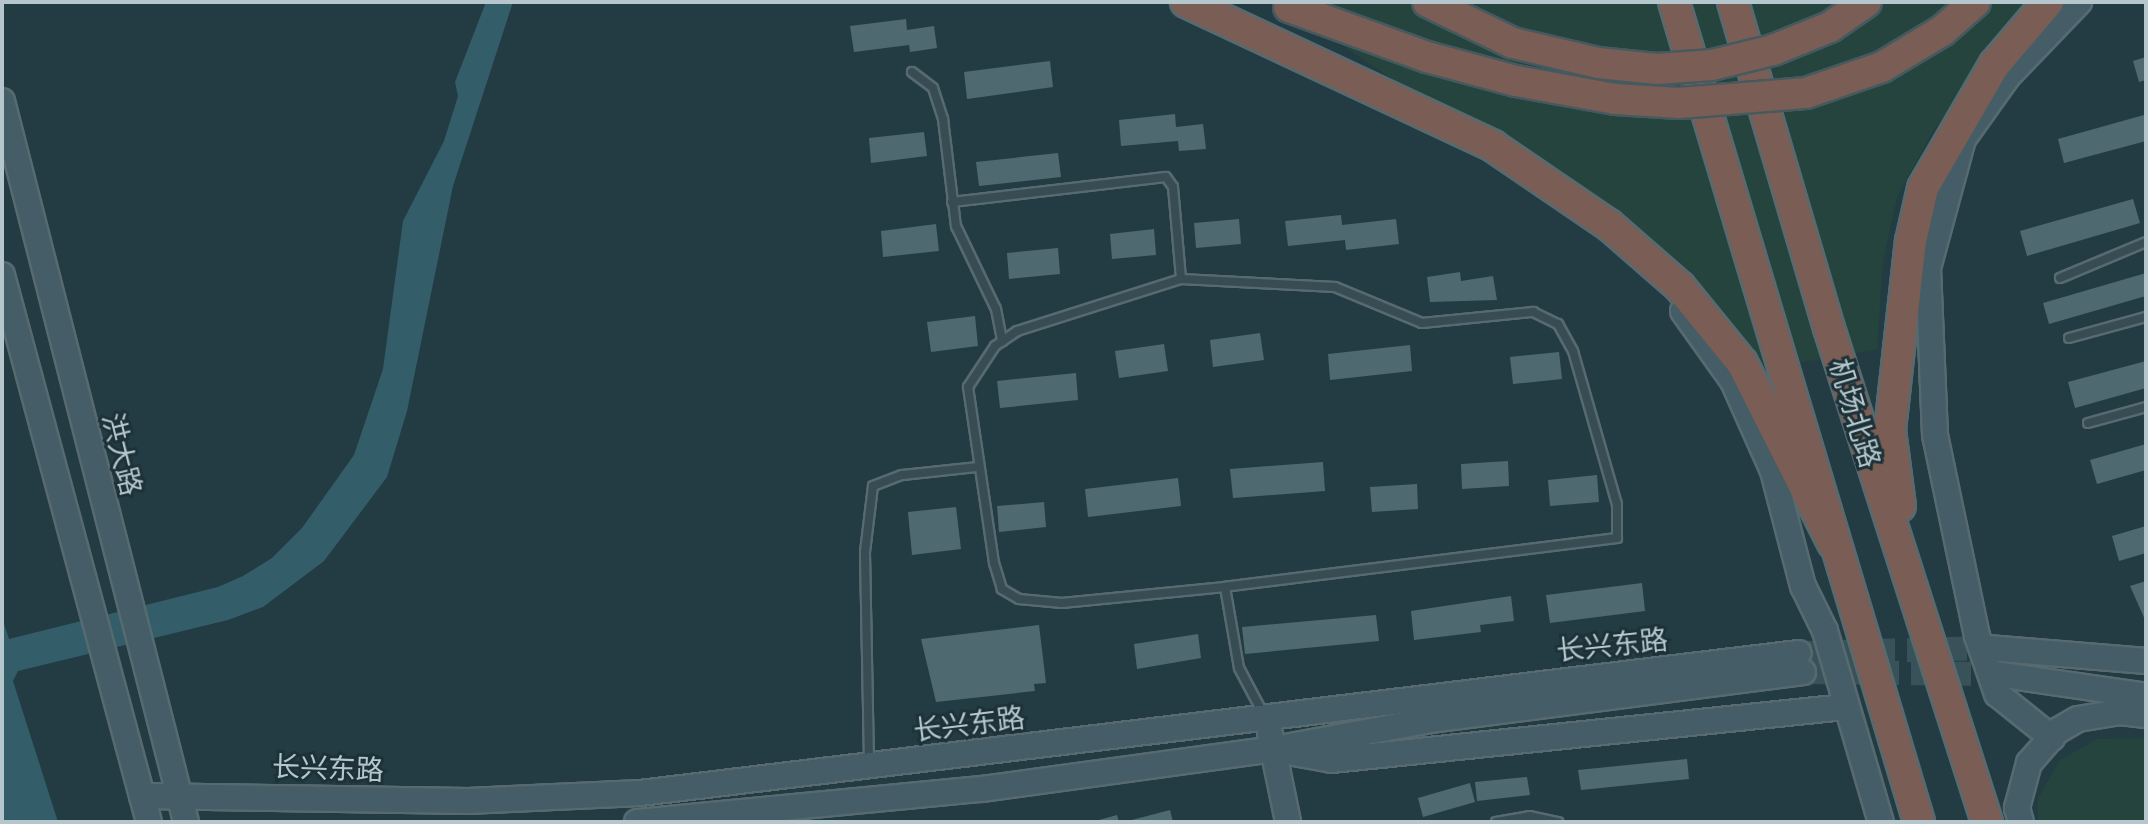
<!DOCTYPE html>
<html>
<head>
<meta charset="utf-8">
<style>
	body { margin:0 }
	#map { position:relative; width:2148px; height:824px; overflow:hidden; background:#233c43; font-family:Lato,"Noto Sans SC",sans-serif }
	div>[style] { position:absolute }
	.green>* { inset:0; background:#25443d }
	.water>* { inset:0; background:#345d6a }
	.building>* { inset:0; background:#4f6971 }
	.secondary-tunnel>* { height:24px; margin-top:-12px; transform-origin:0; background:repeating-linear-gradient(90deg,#395158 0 24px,transparent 0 36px) }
	.roads { filter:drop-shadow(2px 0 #566a70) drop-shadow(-2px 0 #566a70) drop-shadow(0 2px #566a70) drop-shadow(0 -2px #566a70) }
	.lane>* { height:8px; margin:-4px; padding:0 4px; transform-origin:4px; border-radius:4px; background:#384c53 }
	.secondary>* { height:24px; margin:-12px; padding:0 12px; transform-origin:12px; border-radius:12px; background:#455d66 }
	.highway>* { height:30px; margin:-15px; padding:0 15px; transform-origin:15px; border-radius:15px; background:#7a5d54 }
	.bridges { filter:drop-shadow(2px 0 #455a60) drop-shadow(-2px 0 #455a60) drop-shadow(0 2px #455a60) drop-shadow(0 -2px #455a60) }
	.highway-bridge>* { height:30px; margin:-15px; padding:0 15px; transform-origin:15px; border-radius:15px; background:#7a5d54 }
	span { translate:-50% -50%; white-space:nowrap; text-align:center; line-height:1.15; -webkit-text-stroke:6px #1c3238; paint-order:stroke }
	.street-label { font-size:28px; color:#b5c7cd }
	.frame { position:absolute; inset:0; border:4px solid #b5c7cd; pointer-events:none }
</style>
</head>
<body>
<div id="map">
	<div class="green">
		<i style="clip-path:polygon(1278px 2px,2041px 2px,2021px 17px,1933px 131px,1897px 197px,1883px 261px,1877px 349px,1758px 370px,1705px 304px,1501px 133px,1397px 82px)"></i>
		<i style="clip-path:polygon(2146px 738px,2146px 822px,2038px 822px,2038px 799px,2060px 760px,2097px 739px)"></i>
	</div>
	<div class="water">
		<i style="clip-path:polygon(486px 2px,513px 2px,453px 186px,407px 411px,387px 477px,324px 561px,263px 607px,228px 620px,18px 671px,13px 681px,58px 822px,3px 822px,2px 618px,9px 639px,218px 587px,243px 576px,272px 558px,302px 528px,354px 455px,383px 369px,403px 221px,444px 141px,458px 96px,455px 82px)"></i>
	</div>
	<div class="building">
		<i style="clip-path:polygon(906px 19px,907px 30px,934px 26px,937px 48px,910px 52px,909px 45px,854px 52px,850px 26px)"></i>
		<i style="clip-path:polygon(2146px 57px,2146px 80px,2139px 82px,2133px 61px)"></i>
		<i style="clip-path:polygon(1050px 61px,1053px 87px,967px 99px,964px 72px)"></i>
		<i style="clip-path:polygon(1175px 114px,1176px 127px,1203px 124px,1206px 149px,1179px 151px,1178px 141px,1121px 146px,1119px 120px)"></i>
		<i style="clip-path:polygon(2144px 115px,2146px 141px,2064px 163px,2058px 139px)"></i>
		<i style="clip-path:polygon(924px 132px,927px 156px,871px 163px,869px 138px)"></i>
		<i style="clip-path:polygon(1058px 153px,1061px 177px,979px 186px,976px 162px)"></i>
		<i style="clip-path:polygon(2133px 199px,2140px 223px,2027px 256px,2020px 231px)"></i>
		<i style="clip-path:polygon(1341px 215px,1342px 225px,1396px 219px,1399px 244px,1346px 250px,1345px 240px,1288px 246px,1285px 221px)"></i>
		<i style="clip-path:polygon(1239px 219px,1241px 244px,1196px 248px,1194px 223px)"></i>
		<i style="clip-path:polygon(936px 224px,939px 251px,883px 257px,881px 231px)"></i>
		<i style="clip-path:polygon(1154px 229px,1156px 255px,1112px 259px,1110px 234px)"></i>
		<i style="clip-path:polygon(1058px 248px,1060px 274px,1009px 279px,1007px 253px)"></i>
		<i style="clip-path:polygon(1460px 272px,1461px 281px,1493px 276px,1497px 300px,1430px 302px,1427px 277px)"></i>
		<i style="clip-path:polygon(2146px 273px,2146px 296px,2049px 324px,2043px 303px)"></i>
		<i style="clip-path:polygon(975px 316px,978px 346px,931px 352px,927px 322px)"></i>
		<i style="clip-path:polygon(1260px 333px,1264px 360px,1213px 367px,1210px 340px)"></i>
		<i style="clip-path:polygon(1164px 344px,1168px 371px,1119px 378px,1115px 351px)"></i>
		<i style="clip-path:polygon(1410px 345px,1412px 371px,1330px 380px,1328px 354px)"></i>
		<i style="clip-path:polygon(1559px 352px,1562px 379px,1513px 384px,1510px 357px)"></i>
		<i style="clip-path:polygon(2146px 361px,2146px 388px,2075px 408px,2068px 382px)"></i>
		<i style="clip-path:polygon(1076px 373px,1078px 400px,1000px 408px,997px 381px)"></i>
		<i style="clip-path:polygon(2146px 444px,2146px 470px,2097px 484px,2090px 460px)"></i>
		<i style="clip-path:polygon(1508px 461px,1509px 486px,1462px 489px,1461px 464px)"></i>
		<i style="clip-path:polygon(1323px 462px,1325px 491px,1233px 498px,1230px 469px)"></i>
		<i style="clip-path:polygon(1597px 475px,1599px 502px,1550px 506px,1548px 480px)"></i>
		<i style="clip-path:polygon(1178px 478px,1181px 506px,1088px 517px,1085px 489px)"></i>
		<i style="clip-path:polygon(1417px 484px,1418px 509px,1372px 512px,1370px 487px)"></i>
		<i style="clip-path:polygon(1044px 502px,1046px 527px,999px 532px,997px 506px)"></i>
		<i style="clip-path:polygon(956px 507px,961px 549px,912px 555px,908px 512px)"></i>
		<i style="clip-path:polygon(2146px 526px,2146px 553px,2119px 561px,2112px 536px)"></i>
		<i style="clip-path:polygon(2146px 581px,2146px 622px,2130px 586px)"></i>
		<i style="clip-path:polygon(1642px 583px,1645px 611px,1550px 623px,1546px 595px)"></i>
		<i style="clip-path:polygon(1511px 596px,1514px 621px,1480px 625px,1481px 632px,1414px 640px,1411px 611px)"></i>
		<i style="clip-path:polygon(1376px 615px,1379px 641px,1245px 654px,1242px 627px)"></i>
		<i style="clip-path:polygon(1039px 625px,1046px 683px,1034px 684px,1035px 691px,936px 702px,921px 639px)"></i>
		<i style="clip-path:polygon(1198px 634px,1201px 658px,1137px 669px,1134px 644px)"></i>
		<i style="clip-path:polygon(1687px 759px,1689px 779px,1581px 790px,1578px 770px)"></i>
		<i style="clip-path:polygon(1527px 777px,1530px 795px,1477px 801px,1475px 782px)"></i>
		<i style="clip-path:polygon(1470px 783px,1475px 802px,1423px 817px,1418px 798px)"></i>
		<i style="clip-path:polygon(1170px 810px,1173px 822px,1128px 822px,1128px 821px)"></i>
		<i style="clip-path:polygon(1117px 815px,1119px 822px,1095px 822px,1095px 821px)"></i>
	</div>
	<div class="secondary-tunnel">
		<i style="left:1799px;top:653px;width:189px;rotate:-1.5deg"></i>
		<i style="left:1803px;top:672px;width:193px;rotate:0.6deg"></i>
	</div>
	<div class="roads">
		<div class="lane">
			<i style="left:912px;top:72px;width:26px;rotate:37deg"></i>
			<i style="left:933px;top:88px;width:33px;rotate:72deg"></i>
			<i style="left:943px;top:119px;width:108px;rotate:83.1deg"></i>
			<i style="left:956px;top:226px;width:92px;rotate:64.3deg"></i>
			<i style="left:996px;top:309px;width:33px;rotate:79deg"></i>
			<i style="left:952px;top:202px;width:215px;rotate:-6.7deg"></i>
			<i style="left:1166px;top:177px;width:12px;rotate:55deg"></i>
			<i style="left:1173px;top:187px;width:92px;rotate:85deg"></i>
			<i style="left:2060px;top:278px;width:93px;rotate:-22.7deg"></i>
			<i style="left:1181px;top:279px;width:154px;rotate:3deg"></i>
			<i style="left:1335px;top:287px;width:94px;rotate:22.5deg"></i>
			<i style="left:1422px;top:323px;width:112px;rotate:-5.7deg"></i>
			<i style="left:1533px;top:312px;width:28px;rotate:26deg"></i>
			<i style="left:1558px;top:324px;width:31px;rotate:61deg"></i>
			<i style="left:1573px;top:351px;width:159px;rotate:74deg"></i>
			<i style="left:1617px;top:504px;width:34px;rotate:90deg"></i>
			<i style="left:1617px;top:538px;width:395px;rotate:172.9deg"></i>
			<i style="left:1225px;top:587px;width:164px;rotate:174.4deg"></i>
			<i style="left:1062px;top:603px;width:43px;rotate:-174.7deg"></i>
			<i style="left:1019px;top:599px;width:20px;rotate:-150deg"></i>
			<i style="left:1002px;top:589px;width:27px;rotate:-107deg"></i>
			<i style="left:994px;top:563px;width:178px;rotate:-98.4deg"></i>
			<i style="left:968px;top:387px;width:49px;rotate:-56.6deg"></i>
			<i style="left:995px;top:346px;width:27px;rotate:-34deg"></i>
			<i style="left:1017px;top:331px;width:172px;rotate:-17.6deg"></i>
			<i style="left:2069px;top:338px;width:80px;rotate:-15.3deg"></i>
			<i style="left:2088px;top:423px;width:60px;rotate:-15.4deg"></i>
			<i style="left:1225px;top:587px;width:82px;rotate:80.2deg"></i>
			<i style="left:1239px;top:668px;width:53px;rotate:62deg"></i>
			<i style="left:869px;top:762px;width:210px;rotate:-91.1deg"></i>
			<i style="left:865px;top:552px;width:66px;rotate:-83.1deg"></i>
			<i style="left:873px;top:486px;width:31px;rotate:-21deg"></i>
			<i style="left:902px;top:475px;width:75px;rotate:-6.1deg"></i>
			<i style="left:1496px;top:822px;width:34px;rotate:-10deg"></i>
			<i style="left:1529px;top:816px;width:30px;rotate:12deg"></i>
		</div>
		<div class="secondary">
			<i style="left:2px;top:101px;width:744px;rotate:75.68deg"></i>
			<i style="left:2px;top:275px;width:566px;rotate:74.96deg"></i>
			<i style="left:1683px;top:311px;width:86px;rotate:54.5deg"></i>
			<i style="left:1733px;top:381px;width:98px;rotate:66deg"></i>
			<i style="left:1773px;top:471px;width:119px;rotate:75.4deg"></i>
			<i style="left:1803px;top:586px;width:50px;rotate:63.9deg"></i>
			<i style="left:1825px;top:631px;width:199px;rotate:73.7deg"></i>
			<i style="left:1988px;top:648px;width:159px;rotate:4.7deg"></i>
			<i style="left:1996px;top:674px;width:152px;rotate:8.3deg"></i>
			<i style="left:1270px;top:734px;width:90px;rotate:78.4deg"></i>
			<i style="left:2052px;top:738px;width:70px;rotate:-141.3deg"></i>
			<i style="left:1997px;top:694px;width:61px;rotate:-109deg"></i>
			<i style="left:1977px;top:636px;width:205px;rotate:-101.8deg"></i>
			<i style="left:1935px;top:435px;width:167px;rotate:-92.4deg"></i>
			<i style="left:1928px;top:268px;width:134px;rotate:-74.8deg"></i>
			<i style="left:1963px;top:139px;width:77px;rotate:-54.5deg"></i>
			<i style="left:2008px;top:76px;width:103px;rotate:-46.2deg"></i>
			<i style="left:1288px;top:752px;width:45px;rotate:10.3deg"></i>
			<i style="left:1332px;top:760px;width:516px;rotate:-5.9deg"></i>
			<i style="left:142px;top:796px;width:326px;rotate:0.9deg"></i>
			<i style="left:468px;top:801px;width:172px;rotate:-2.7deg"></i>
			<i style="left:640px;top:793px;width:1167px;rotate:-6.89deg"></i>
			<i style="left:637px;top:822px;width:347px;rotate:-5.5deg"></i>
			<i style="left:982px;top:789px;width:295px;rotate:-7.8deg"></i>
			<i style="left:1274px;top:749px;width:159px;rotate:-10.5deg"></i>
			<i style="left:1430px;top:720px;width:376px;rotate:-7.3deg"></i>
			<i style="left:2021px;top:822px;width:15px;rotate:-106deg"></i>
			<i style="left:2017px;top:808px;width:47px;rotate:-75.1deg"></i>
			<i style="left:2029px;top:763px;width:43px;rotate:-48.8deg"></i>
			<i style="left:2057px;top:731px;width:24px;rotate:-30deg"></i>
			<i style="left:2078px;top:719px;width:43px;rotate:-9.5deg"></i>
			<i style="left:2120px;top:712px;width:26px;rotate:7deg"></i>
		</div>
		<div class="highway">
			<i style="left:1186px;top:2px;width:339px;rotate:25.1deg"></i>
			<i style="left:1493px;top:146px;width:140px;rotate:34.3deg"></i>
			<i style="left:1609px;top:225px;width:94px;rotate:41.1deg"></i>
			<i style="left:1680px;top:287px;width:98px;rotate:50.8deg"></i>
			<i style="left:1742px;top:363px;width:202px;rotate:63.2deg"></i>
			<i style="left:1674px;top:2px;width:856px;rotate:73.36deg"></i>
			<i style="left:1733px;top:2px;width:340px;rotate:73.6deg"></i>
			<i style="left:1829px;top:328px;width:519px;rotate:72.26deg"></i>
			<i style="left:1900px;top:506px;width:77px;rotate:-97.5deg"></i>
			<i style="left:1890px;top:430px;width:190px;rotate:-83.7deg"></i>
			<i style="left:1911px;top:241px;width:54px;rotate:-77.2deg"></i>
			<i style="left:1923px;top:188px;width:143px;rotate:-59.9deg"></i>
			<i style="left:1995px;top:64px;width:82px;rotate:-49.5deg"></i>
		</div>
	</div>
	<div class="bridges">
		<div class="highway-bridge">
			<i style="left:1428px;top:2px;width:94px;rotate:25.8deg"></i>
			<i style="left:1513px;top:43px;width:87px;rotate:13.2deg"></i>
			<i style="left:1598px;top:63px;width:59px;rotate:5.8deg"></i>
			<i style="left:1657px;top:69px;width:55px;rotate:-4.2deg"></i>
			<i style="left:1712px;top:65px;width:63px;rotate:-13.8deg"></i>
			<i style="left:1773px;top:50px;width:61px;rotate:-22deg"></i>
			<i style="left:1830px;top:27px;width:44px;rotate:-34.8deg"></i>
			<i style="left:1289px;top:7px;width:147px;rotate:19.9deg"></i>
			<i style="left:1427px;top:57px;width:92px;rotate:15.1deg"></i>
			<i style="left:1516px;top:81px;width:101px;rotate:10.3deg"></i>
			<i style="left:1615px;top:99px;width:64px;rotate:3.6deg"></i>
			<i style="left:1679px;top:103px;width:127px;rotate:-4.5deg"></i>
			<i style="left:1806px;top:93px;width:80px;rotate:-18.9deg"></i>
			<i style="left:1882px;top:67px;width:70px;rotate:-31deg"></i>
			<i style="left:1942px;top:31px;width:44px;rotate:-41.3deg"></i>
		</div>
	</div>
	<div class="street-label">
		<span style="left:1856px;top:413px;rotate:73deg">机场北路</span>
		<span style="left:123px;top:454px;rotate:76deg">洪大路</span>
		<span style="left:1612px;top:644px;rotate:-6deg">长兴东路</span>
		<span style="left:969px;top:723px;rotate:-7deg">长兴东路</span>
		<span style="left:328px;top:767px;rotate:2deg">长兴东路</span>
	</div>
	<div class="frame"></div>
</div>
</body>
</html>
